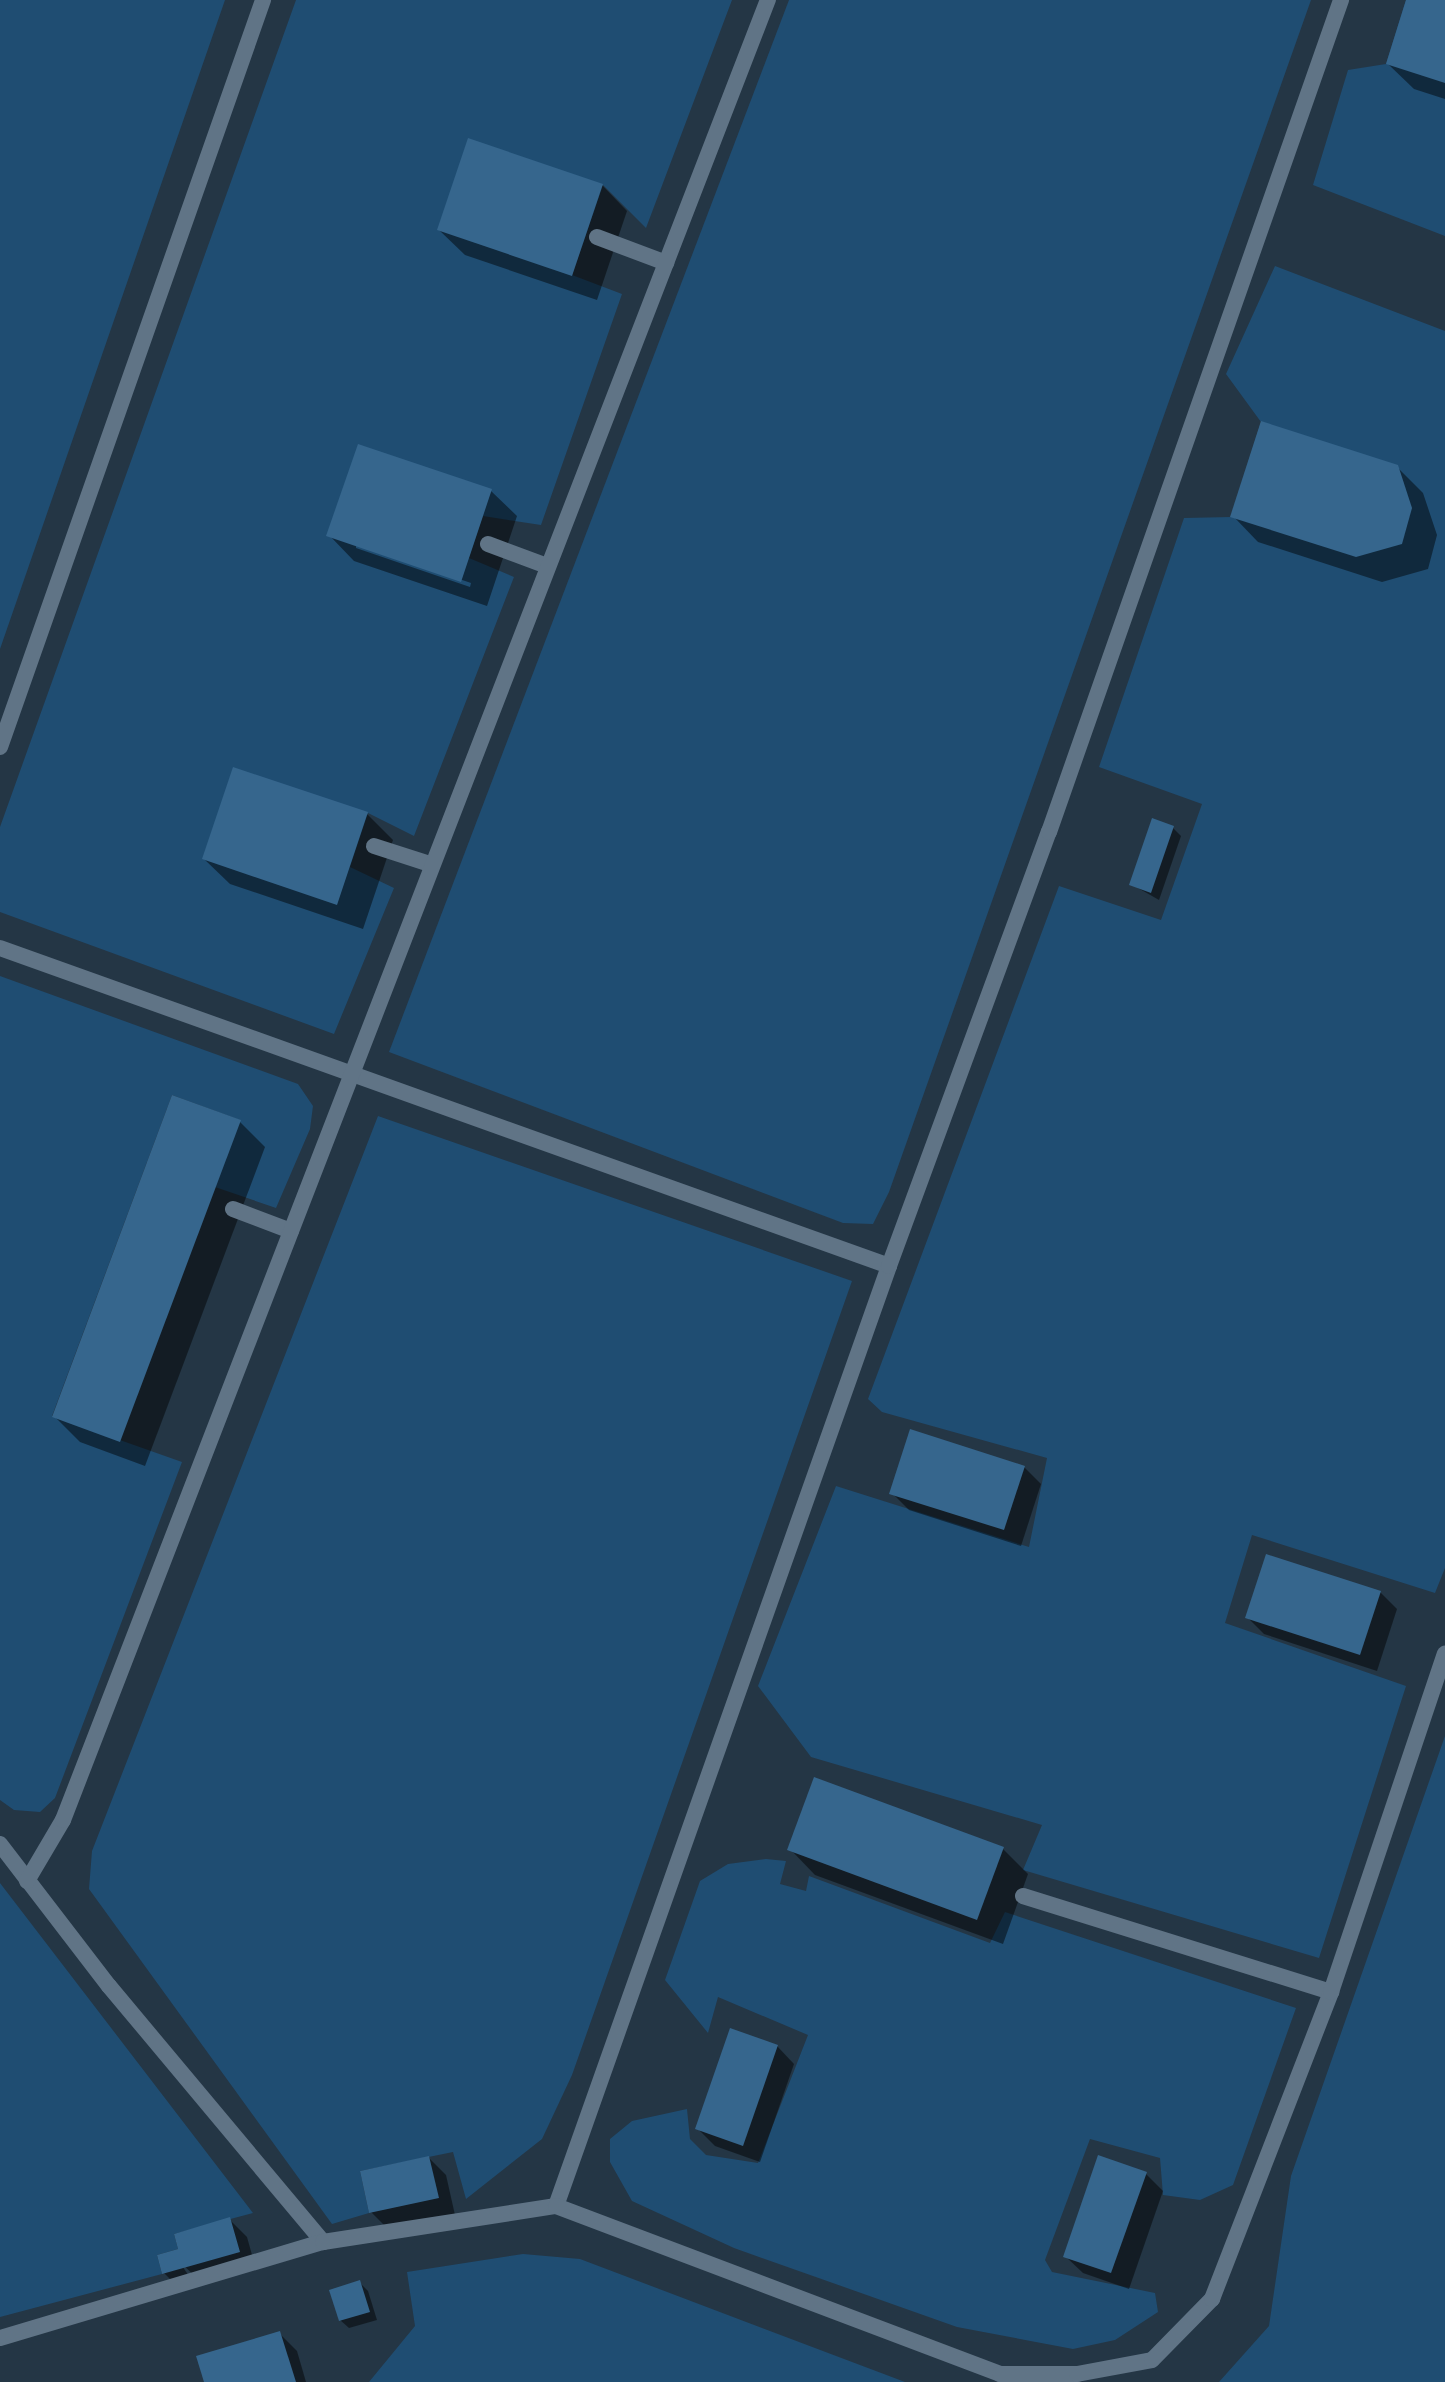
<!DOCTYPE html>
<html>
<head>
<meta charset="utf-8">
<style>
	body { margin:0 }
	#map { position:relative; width:1445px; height:2382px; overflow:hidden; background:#243645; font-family:"Roboto Serif",serif }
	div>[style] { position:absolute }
	.green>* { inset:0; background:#1f4d72 }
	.shadow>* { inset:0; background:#0007 }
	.building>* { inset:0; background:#36668d }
	.service>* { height:16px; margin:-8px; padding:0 8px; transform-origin:8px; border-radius:8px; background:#607486 }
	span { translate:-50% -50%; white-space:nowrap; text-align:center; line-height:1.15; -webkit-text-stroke:6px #243645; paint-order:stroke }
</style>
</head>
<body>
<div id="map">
	<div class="green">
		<i style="clip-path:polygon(0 0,225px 0,0 649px)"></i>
		<i style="clip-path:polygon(296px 0,732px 0,646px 228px,603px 185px,572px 275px,622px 294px,541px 525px,483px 516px,469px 558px,514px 577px,414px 836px,368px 813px,350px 867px,394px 888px,334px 1034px,0 912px,0 827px)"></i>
		<i style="clip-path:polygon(789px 0,1311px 0,889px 1192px,873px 1224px,843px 1223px,389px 1052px)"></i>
		<i style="clip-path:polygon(1406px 0,1445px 0,1445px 236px,1313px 185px,1348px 70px,1386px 64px)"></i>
		<i style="clip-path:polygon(1275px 266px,1445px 331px,1445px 1568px,1435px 1593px,1252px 1535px,1225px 1623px,1406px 1686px,1319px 1958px,1023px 1870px,1042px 1825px,811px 1757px,758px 1686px,836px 1486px,1029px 1547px,1047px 1458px,882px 1412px,868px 1399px,1059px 886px,1161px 920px,1202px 804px,1099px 767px,1184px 518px,1231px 517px,1261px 422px,1226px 374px)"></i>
		<i style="clip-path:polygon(0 976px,298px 1084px,313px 1106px,310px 1129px,276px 1208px,215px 1187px,240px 1120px,172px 1095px,52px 1416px,182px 1462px,55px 1798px,40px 1812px,14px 1810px,0 1800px)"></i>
		<i style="clip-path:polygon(378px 1116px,852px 1281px,572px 2075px,542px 2139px,466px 2199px,453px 2152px,360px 2171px,369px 2213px,332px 2224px,89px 1889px,92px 1851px)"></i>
		<i style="clip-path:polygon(1445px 1736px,1445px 2382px,1219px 2382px,1269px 2326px,1291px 2176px)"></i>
		<i style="clip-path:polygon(766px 1859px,786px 1861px,780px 1884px,806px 1891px,809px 1876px,990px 1943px,1005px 1912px,1296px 2008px,1233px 2185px,1200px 2200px,1163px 2195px,1160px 2158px,1090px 2139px,1045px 2260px,1052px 2272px,1155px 2293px,1158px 2312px,1115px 2340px,1073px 2349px,957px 2327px,734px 2248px,632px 2201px,610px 2162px,610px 2139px,632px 2121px,687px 2109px,690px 2139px,706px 2155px,758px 2163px,808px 2035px,718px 1997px,708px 2033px,665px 1980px,700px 1881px,728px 1864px)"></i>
		<i style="clip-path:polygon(0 1883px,253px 2213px,174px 2234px,178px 2249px,157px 2255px,162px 2274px,0 2317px)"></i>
		<i style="clip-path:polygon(523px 2254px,580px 2259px,905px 2382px,369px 2382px,415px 2326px,407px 2272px)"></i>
	</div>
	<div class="shadow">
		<i style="clip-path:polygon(1409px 0,1445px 0,1445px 99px,1414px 89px,1388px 64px)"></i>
		<i style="clip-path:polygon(602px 185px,627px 211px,597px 300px,465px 255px,439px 230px)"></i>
		<i style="clip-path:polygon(1397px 467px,1423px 493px,1437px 535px,1428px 569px,1382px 582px,1258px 542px,1233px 516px)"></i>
		<i style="clip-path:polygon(evenodd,491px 491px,517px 516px,487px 606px,354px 561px,329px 535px,491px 491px,356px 544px,471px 583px,470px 587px,356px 548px,356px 544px)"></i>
		<i style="clip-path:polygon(367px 814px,393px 840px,363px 929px,230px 884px,204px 859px)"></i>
		<i style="clip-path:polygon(1173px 828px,1181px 836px,1159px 900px,1131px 884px)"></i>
		<i style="clip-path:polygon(240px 1122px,265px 1147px,145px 1466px,80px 1442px,54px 1416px)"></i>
		<i style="clip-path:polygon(1024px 1467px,1041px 1484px,1021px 1546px,909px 1510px,892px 1493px)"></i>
		<i style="clip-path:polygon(1380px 1592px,1397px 1609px,1377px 1671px,1264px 1634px,1247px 1617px)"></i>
		<i style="clip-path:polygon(790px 1849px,1003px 1849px,1028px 1874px,1003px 1944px,815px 1875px)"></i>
		<i style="clip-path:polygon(777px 2046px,794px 2064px,760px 2162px,715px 2146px,698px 2129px)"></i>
		<i style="clip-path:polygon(429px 2158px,446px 2175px,455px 2215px,388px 2229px,371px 2212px)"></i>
		<i style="clip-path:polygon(1146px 2174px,1163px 2191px,1129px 2289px,1083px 2273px,1065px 2256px)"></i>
		<i style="clip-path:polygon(229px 2219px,247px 2237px,256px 2269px,203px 2284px,178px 2260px,189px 2276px,172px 2281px,164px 2273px,181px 2250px)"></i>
		<i style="clip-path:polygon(360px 2283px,368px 2291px,377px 2320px,349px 2328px,340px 2320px)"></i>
		<i style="clip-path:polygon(280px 2334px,297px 2351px,306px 2382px,206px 2382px)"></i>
	</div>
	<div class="building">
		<i style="clip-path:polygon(1406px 0,1445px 0,1445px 83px,1386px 64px)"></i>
		<i style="clip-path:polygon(468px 138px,603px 184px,572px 276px,437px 230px)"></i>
		<i style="clip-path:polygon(1261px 421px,1398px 465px,1412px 508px,1402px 544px,1356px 557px,1230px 517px)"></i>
		<i style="clip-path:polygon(358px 444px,492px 489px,461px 582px,326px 536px)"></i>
		<i style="clip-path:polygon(233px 767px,368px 812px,337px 905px,202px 859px)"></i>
		<i style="clip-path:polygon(1152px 818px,1174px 826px,1151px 893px,1129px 885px)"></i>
		<i style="clip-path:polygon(172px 1095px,241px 1120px,120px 1442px,52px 1417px)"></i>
		<i style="clip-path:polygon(910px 1429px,1025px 1466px,1004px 1530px,889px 1494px)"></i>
		<i style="clip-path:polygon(1266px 1554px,1381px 1591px,1360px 1655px,1245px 1618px)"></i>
		<i style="clip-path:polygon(814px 1777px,1004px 1847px,977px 1920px,787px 1850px)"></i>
		<i style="clip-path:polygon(730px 2028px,778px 2045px,743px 2146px,695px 2129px)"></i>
		<i style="clip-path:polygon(1098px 2155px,1147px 2172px,1111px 2273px,1063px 2257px)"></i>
		<i style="clip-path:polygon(429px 2156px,439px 2198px,369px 2213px,360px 2171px)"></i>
		<i style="clip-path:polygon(230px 2217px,240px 2252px,162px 2274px,157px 2255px,178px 2249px,174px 2234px)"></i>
		<i style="clip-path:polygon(360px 2280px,370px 2312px,339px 2321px,329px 2290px)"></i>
		<i style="clip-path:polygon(280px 2331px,296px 2382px,204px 2382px,196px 2356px)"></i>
	</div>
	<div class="service">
		<i style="left:597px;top:237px;width:74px;rotate:20.6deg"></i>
		<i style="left:488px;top:544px;width:63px;rotate:20.4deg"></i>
		<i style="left:0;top:747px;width:792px;rotate:-70.6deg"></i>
		<i style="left:374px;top:846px;width:59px;rotate:17.8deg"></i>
		<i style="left:0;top:948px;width:944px;rotate:19.68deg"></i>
		<i style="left:233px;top:1209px;width:62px;rotate:20.8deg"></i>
		<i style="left:0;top:1844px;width:179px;rotate:52.5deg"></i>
		<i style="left:109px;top:1986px;width:334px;rotate:50.1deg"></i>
		<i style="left:27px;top:1881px;width:71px;rotate:-59.5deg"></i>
		<i style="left:63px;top:1820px;width:1952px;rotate:-68.83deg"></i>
		<i style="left:1023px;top:1896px;width:323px;rotate:17.3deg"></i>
		<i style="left:556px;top:2206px;width:997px;rotate:-70.49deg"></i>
		<i style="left:889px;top:1266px;width:463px;rotate:-69.8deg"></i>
		<i style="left:1049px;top:832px;width:882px;rotate:-70.66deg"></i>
		<i style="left:0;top:2338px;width:337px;rotate:-16.6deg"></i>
		<i style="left:323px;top:2242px;width:236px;rotate:-8.8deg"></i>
		<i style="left:556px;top:2206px;width:475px;rotate:20.7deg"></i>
		<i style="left:1000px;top:2374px;width:77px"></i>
		<i style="left:1077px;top:2374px;width:76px;rotate:-10.6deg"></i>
		<i style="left:1152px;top:2360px;width:86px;rotate:-45.5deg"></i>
		<i style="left:1212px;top:2299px;width:329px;rotate:-68.8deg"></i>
		<i style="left:1331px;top:1992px;width:357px;rotate:-71.4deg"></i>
	</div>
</div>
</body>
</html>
